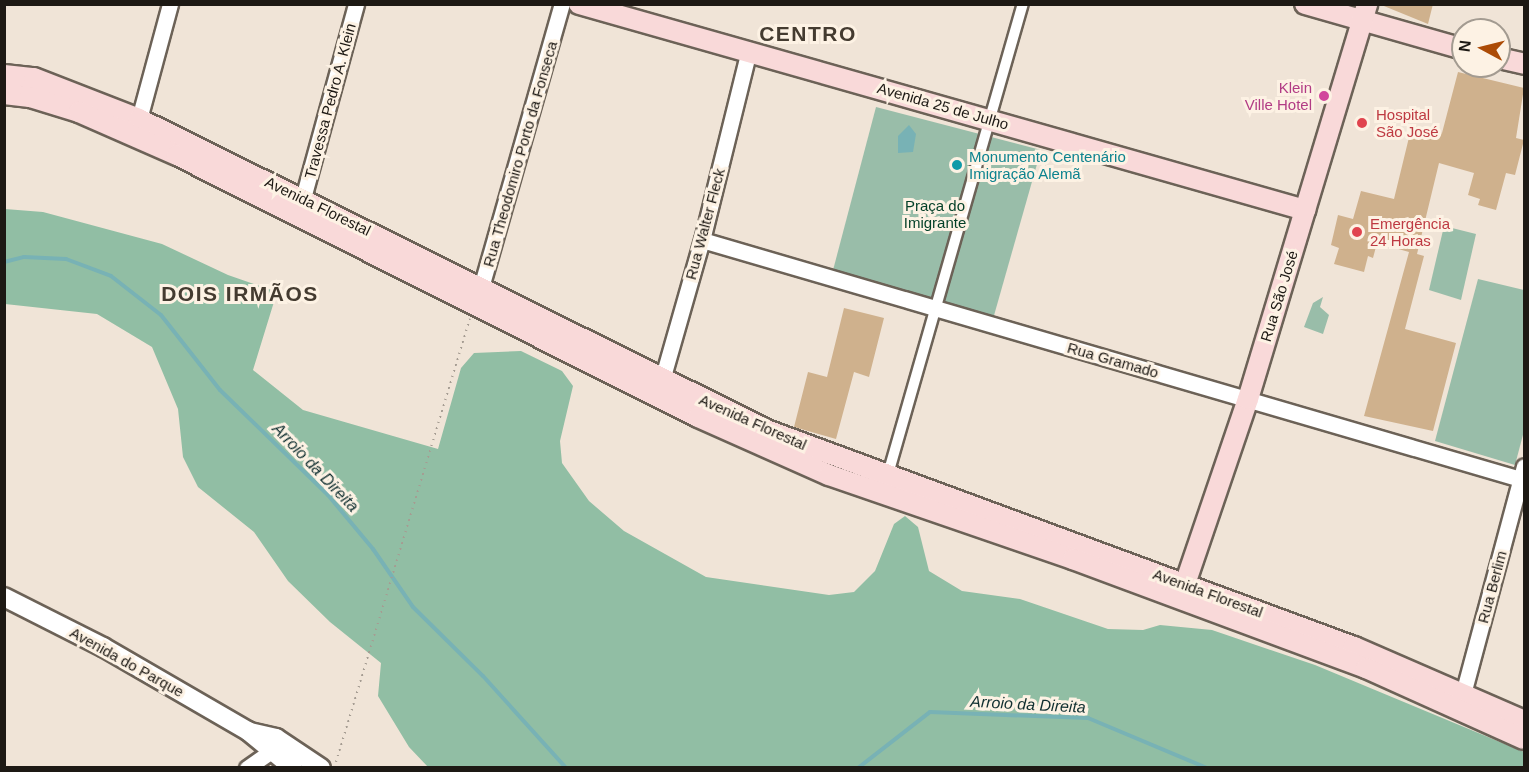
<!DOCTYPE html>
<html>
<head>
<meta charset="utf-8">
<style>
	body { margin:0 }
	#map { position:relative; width:1529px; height:772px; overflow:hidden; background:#f0e4d7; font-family:Arial,sans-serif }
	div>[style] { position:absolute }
	.green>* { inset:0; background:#99bda9 }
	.forest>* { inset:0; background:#91bea4 }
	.water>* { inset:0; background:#78b2b5 }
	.stream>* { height:4px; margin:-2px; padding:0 2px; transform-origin:2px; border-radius:2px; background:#78b2b5 }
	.building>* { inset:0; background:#cfb18d }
	.path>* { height:2px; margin-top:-1px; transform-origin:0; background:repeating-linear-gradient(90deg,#a59c92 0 1.5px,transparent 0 6px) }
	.roads { filter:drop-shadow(2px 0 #6c6257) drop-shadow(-2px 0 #6c6257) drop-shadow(0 2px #6c6257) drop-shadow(0 -2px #6c6257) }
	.pedestrian>* { height:10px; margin:-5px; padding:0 5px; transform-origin:5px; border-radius:5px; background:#fff }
	.minor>* { height:15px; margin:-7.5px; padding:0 7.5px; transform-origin:7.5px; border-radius:7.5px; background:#fff }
	.tertiary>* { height:18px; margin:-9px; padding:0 9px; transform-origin:9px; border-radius:9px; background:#fff }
	.secondary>* { height:20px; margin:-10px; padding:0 10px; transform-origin:10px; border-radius:10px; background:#f9d9d9 }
	.dots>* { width:16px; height:16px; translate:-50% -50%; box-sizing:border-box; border:3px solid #fdf2e4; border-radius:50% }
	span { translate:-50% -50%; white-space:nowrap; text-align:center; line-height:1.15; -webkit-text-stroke:6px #fdf2e4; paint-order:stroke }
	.hotel-label { font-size:15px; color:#b23c85 }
	.right { translate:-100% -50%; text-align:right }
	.street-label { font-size:15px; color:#1d1914 }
	.health-label { font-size:15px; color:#be3a42 }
	.left { translate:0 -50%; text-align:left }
	.culture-label { font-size:15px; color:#0d838f }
	.park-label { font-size:15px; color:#023f27 }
	.water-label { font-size:16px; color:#113031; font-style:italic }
	.district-label { font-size:21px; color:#443b30; font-weight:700; letter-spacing:1.5px }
	.frame { position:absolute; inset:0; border:6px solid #1d1914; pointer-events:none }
	.north { position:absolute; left:1451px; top:18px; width:60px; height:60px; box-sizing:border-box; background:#fdf2e4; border:2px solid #a39b91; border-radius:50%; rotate:277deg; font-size:16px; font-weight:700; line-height:24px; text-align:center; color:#1d1914 }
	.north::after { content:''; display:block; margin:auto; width:21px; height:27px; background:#ac4b06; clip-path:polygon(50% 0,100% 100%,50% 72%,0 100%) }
</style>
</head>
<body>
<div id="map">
	<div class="green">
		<i style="clip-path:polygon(876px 107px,1041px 150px,993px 319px,832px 274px)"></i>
		<i style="clip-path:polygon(1444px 226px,1476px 234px,1461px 300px,1429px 290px)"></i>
		<i style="clip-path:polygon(1478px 279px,1524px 290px,1524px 431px,1515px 465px,1435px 441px)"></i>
		<i style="clip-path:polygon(1323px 297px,1320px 307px,1329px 315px,1323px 334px,1304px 327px,1313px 303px)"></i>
	</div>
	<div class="forest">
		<i style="clip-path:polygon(5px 209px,43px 212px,162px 244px,228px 275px,277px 292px,253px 370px,303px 410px,438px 449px,461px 368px,474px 353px,521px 351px,562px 371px,573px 386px,560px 441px,562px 463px,589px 501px,624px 531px,706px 577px,829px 595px,854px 592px,875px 571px,894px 524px,905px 516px,918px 527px,929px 571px,962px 591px,1020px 599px,1108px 629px,1143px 630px,1160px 625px,1212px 630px,1315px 665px,1524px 752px,1524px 767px,428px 767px,409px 747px,378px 696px,381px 663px,330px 622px,288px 581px,254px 532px,198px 487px,183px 457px,178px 409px,152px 347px,97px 314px,5px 304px)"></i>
	</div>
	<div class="water">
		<i style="clip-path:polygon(909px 125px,916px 134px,913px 152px,898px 153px,898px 136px)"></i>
	</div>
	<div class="stream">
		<i style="left:4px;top:262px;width:21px;rotate:-14deg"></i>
		<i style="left:24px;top:257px;width:42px;rotate:2.7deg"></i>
		<i style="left:66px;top:259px;width:48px;rotate:20.7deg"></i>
		<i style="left:111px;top:276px;width:63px;rotate:38deg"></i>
		<i style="left:161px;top:315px;width:95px;rotate:51.8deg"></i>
		<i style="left:220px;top:390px;width:151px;rotate:44.2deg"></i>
		<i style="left:328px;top:495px;width:70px;rotate:50.2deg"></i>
		<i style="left:373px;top:549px;width:70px;rotate:55.4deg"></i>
		<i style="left:413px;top:607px;width:98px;rotate:44.6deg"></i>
		<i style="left:483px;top:676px;width:124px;rotate:47.9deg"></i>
		<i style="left:858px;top:768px;width:91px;rotate:-37.9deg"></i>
		<i style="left:930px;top:712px;width:158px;rotate:2.2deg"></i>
		<i style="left:1088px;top:718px;width:129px;rotate:22.8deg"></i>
	</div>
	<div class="building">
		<i style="clip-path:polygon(1379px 4px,1433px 4px,1428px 24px)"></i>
		<i style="clip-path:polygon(1458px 72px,1524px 88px,1516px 138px,1524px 140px,1515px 175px,1506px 173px,1496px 210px,1478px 205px,1480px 199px,1468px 195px,1474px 173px,1439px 163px,1417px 254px,1424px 256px,1405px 329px,1456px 343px,1433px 431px,1364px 416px,1409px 252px,1377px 243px,1373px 258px,1368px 256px,1364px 272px,1334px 264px,1339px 248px,1331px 245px,1338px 215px,1353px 219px,1361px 191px,1394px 199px,1412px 125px,1442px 133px)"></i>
		<i style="clip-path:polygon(844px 308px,884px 318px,869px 377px,854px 372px,836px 439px,794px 427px,808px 372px,827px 377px)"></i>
	</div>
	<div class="path">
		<i style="left:336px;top:762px;width:463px;rotate:-73.2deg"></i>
	</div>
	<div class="roads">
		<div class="pedestrian">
			<i style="left:888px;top:474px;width:489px;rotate:-74deg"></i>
		</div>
		<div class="minor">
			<i style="left:139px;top:119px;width:119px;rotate:-74.9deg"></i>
			<i style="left:303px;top:198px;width:201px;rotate:-74.7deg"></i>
			<i style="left:702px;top:240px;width:856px;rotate:16.28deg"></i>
			<i style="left:478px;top:298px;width:306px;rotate:-74.1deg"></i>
			<i style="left:660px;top:387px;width:153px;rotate:-74.1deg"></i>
			<i style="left:702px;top:240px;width:196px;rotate:-76.1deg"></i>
			<i style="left:1460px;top:705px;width:247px;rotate:-75deg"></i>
			<i style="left:247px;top:768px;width:28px;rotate:-35deg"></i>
		</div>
		<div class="tertiary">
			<i style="left:4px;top:597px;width:111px;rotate:26.8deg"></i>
			<i style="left:103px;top:647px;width:168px;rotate:30.1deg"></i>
			<i style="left:248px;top:731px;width:58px;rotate:39.4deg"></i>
			<i style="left:250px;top:732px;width:27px;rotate:13deg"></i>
			<i style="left:276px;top:738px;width:54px;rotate:33.7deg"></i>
		</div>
		<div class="secondary">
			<i style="left:579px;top:4px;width:755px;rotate:15.84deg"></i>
			<i style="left:1305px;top:4px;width:164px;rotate:15.9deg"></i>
			<i style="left:1499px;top:58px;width:26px;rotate:13deg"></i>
			<i style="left:4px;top:75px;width:30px;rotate:6deg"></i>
			<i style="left:34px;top:78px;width:113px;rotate:21.3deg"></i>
			<i style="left:139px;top:119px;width:703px;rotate:26.35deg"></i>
			<i style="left:769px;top:431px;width:624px;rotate:20.27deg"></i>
			<i style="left:1354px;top:647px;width:185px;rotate:23.5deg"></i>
			<i style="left:4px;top:94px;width:26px;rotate:7deg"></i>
			<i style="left:30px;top:97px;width:51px;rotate:17deg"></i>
			<i style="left:79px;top:112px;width:107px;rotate:23.7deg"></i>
			<i style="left:177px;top:155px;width:583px;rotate:26.7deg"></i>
			<i style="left:698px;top:417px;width:143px;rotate:23.9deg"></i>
			<i style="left:829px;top:475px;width:258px;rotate:19deg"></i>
			<i style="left:1073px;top:559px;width:313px;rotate:20.4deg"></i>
			<i style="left:1366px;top:668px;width:173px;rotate:24.2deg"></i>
			<i style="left:1185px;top:584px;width:195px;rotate:-71.2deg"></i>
			<i style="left:1248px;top:399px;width:413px;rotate:-73.2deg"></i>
		</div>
	</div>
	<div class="dots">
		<i style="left:1324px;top:96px;background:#d1479c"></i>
		<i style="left:1362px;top:123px;background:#e0444e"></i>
		<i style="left:957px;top:165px;background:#0f9aa8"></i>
		<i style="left:1357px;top:232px;background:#e0444e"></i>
	</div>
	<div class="hotel-label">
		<span class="right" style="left:1312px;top:96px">Klein<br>Ville Hotel</span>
	</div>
	<div class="street-label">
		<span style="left:330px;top:101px;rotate:-75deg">Travessa Pedro A. Klein</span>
		<span style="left:943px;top:106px;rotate:16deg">Avenida 25 de Julho</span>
		<span style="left:520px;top:154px;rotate:-74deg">Rua Theodomiro Porto da Fonseca</span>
		<span style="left:318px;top:206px;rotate:26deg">Avenida Florestal</span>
		<span style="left:705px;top:224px;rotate:-75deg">Rua Walter Fleck</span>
		<span style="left:1279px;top:296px;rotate:-73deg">Rua São José</span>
		<span style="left:1113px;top:360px;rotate:16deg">Rua Gramado</span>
		<span style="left:753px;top:422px;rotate:24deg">Avenida Florestal</span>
		<span style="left:1492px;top:587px;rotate:-75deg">Rua Berlim</span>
		<span style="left:1208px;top:593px;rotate:20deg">Avenida Florestal</span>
		<span style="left:127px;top:662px;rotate:29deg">Avenida do Parque</span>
	</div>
	<div class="health-label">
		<span class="left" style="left:1376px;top:123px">Hospital<br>São José</span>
		<span class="left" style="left:1370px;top:232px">Emergência<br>24 Horas</span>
	</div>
	<div class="culture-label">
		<span class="left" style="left:969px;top:165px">Monumento Centenário<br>Imigração Alemã</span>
	</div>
	<div class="park-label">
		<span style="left:935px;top:214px">Praça do<br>Imigrante</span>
	</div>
	<div class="water-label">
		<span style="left:315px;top:468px;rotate:46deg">Arroio da Direita</span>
		<span style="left:1028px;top:705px;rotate:3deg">Arroio da Direita</span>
	</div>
	<div class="district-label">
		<span style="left:808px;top:34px">CENTRO</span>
		<span style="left:240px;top:294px">DOIS IRMÃOS</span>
	</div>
	<div class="frame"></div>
	<div class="north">N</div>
</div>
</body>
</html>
